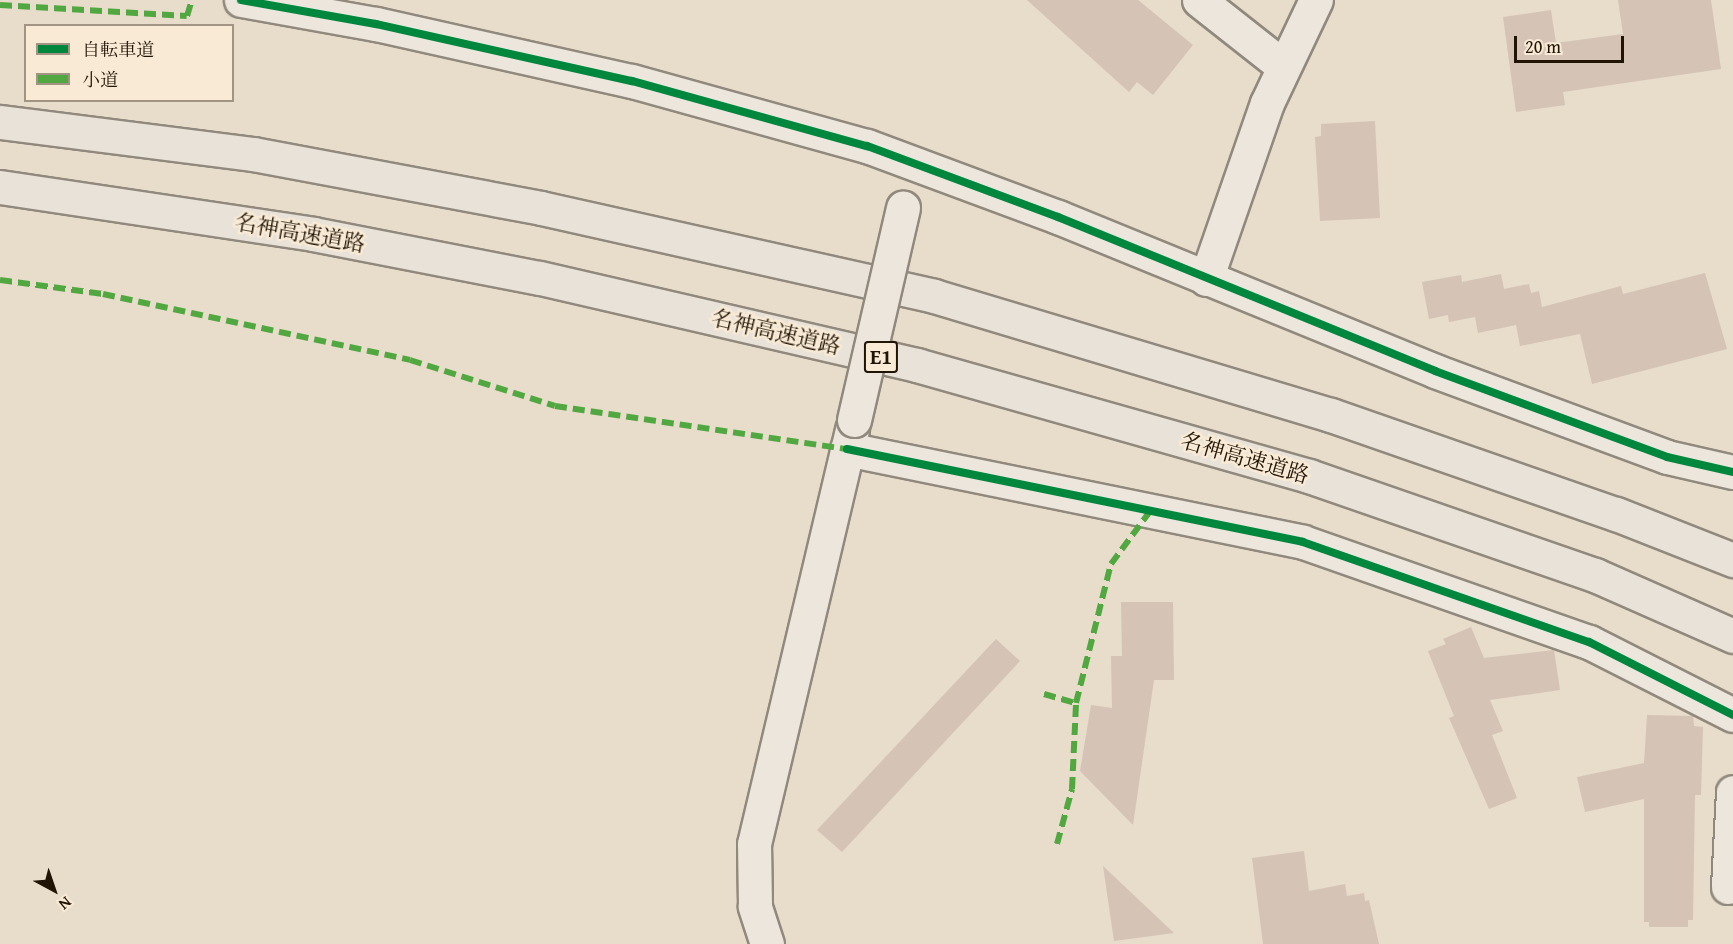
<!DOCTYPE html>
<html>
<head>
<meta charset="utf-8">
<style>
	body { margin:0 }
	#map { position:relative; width:1733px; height:944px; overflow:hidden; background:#e8dccb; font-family:"Gentium Book Plus","Noto Serif JP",serif }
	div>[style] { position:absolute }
	.building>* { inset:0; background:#d5c3b6 }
	.roads { filter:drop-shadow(2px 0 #91897d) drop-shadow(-2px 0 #91897d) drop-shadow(0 2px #91897d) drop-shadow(0 -2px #91897d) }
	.minor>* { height:33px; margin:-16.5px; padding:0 16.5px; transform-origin:16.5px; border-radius:16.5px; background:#ece6dd }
	.highway>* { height:33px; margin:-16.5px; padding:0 16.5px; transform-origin:16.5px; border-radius:16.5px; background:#e9e2d8 }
	.bridges { filter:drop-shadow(2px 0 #91897d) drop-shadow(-2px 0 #91897d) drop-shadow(0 2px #91897d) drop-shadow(0 -2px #91897d) }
	.minor-bridge>* { height:33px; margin:-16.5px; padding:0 16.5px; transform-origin:16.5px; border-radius:16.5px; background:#ece6dd }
	.quiet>* { height:6px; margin-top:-3px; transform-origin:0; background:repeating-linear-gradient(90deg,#52a840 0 12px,transparent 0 18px) }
	.cycleway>* { height:8px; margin:-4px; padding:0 4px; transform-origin:4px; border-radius:4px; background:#00873e }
	span { translate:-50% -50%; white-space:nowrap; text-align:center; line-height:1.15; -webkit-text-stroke:5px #f8ead5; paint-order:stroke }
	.shield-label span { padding:2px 4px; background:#f8ead5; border:2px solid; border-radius:4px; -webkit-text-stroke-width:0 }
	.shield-label { font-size:21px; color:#201405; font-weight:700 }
	.street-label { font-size:22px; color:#201405 }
	.legend { position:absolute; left:24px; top:24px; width:210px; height:78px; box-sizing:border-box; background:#f8ead5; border:2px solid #a29482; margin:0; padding:8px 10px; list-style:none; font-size:18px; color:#201405 }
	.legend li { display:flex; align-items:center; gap:12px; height:30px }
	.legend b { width:30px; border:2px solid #a29482 }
	.north { position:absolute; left:24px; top:860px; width:60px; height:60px; -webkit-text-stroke:4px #f8ead5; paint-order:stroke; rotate:140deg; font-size:16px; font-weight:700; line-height:24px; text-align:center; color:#201405 }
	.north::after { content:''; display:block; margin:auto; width:21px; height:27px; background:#201405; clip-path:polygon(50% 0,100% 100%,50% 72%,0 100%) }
	.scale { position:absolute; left:1514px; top:36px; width:110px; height:27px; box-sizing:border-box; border:3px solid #201405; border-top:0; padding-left:8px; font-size:18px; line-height:21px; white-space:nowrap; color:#201405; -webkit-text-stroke:4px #f8ead5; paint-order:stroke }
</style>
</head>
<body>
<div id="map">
	<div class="building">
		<i style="clip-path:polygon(1027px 0,1138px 0,1193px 45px,1153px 95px,1137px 82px,1129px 92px)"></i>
		<i style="clip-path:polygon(1618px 0,1711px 0,1721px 69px,1563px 92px,1565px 105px,1516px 112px,1503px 17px,1551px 10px,1556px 43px,1623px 34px)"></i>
		<i style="clip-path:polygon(1375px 121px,1380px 218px,1320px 221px,1315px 137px,1321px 136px,1321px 124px)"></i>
		<i style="clip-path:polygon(1705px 273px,1727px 349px,1592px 384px,1580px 334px,1520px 346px,1516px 325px,1478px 333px,1475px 317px,1449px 322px,1448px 315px,1429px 319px,1422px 282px,1461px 275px,1462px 282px,1501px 274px,1504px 289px,1529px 284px,1531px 293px,1539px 291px,1542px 307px,1621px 286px,1623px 294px)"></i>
		<i style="clip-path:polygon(1121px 602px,1173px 602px,1174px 680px,1154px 680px,1133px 825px,1080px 771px,1091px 705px,1112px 708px,1111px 656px,1122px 656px)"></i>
		<i style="clip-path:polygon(1471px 627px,1484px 658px,1554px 650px,1560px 690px,1490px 700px,1503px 731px,1492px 735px,1517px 798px,1489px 809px,1449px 718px,1454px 716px,1428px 651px,1446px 644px,1443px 639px)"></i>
		<i style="clip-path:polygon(996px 639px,1020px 661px,842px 852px,817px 830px)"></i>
		<i style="clip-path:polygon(1647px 715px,1693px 716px,1694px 726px,1703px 727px,1701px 795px,1695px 795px,1693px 920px,1688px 920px,1688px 927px,1649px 927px,1649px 922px,1644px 922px,1644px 799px,1585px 812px,1577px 777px,1644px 763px)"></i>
		<i style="clip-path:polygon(1304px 851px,1309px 891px,1345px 884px,1347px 896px,1364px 893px,1365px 901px,1369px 900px,1379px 944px,1263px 944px,1252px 858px)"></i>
		<i style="clip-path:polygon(1103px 866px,1174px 933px,1114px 941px)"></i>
	</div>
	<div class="roads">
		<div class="minor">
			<i style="left:241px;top:0;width:137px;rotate:10.1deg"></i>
			<i style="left:376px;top:24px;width:262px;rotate:12.6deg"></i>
			<i style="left:632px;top:81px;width:244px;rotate:15.5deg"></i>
			<i style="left:867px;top:146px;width:204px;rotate:20.4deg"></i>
			<i style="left:1058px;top:217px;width:407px;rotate:22.2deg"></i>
			<i style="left:1435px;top:371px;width:247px;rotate:20.3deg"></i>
			<i style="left:1667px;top:457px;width:68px;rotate:12.8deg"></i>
			<i style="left:1199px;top:0;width:107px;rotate:38.2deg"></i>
			<i style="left:1206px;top:279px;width:186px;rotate:-70.9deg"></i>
			<i style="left:1267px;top:103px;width:114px;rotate:-64.6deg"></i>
			<i style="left:847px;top:449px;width:465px;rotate:11.5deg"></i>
			<i style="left:1303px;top:542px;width:303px;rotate:19.3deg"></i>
			<i style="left:1589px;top:642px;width:161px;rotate:26.9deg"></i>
			<i style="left:1728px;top:887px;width:95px;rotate:-87deg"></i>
			<i style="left:767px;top:944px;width:40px;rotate:-108deg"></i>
			<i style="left:755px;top:906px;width:62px;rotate:-90.9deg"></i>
			<i style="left:754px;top:844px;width:427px;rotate:-76.7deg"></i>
		</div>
		<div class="highway">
			<i style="left:0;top:122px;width:255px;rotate:7.2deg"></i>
			<i style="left:253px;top:154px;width:293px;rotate:10.6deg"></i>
			<i style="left:541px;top:208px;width:403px;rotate:12.6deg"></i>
			<i style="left:934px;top:296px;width:414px;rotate:16.7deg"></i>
			<i style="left:1331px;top:415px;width:302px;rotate:19.2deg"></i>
			<i style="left:1616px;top:514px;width:126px;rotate:21.5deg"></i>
			<i style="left:0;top:187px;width:317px;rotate:8.5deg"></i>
			<i style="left:313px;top:234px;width:231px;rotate:11deg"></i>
			<i style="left:540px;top:278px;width:387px;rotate:13deg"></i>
			<i style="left:917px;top:365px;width:407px;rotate:15.8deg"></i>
			<i style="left:1309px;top:476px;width:303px;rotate:19.1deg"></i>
			<i style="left:1595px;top:575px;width:151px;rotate:23.8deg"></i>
		</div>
	</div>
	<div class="bridges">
		<div class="minor-bridge">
			<i style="left:854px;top:420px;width:218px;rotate:-77deg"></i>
		</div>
	</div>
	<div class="quiet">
		<i style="left:0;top:5px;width:187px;rotate:3.4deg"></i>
		<i style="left:187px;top:16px;width:17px;rotate:-73deg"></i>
		<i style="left:0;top:280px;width:104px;rotate:7.7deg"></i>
		<i style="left:103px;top:294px;width:314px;rotate:12.1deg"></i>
		<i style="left:410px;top:360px;width:152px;rotate:17.6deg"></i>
		<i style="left:555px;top:406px;width:295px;rotate:8.4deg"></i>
		<i style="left:1044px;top:694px;width:33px;rotate:16deg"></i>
		<i style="left:1057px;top:844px;width:57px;rotate:-74.7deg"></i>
		<i style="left:1072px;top:789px;width:86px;rotate:-87.3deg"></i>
		<i style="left:1076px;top:703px;width:143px;rotate:-75.9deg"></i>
		<i style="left:1111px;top:564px;width:67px;rotate:-53.5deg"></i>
	</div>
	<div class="cycleway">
		<i style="left:241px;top:0;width:137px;rotate:10.1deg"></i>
		<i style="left:376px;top:24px;width:262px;rotate:12.6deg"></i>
		<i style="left:632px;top:81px;width:244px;rotate:15.5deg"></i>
		<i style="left:867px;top:146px;width:204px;rotate:20.4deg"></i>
		<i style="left:1058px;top:217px;width:407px;rotate:22.2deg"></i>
		<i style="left:1435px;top:371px;width:247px;rotate:20.3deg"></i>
		<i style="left:1667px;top:457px;width:68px;rotate:12.8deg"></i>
		<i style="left:847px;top:449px;width:465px;rotate:11.5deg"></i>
		<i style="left:1303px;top:542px;width:303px;rotate:19.3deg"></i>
		<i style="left:1589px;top:642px;width:161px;rotate:26.9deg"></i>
	</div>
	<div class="shield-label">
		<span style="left:881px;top:357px">E1</span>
	</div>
	<div class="street-label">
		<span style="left:300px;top:233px;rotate:10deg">名神高速道路</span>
		<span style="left:776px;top:332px;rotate:13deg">名神高速道路</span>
		<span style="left:1245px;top:458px;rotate:16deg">名神高速道路</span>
	</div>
	<ul class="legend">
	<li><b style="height:8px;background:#00873e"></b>自転車道</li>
	<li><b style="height:8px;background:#52a840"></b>小道</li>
	</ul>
	<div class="north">N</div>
	<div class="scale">20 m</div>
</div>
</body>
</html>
